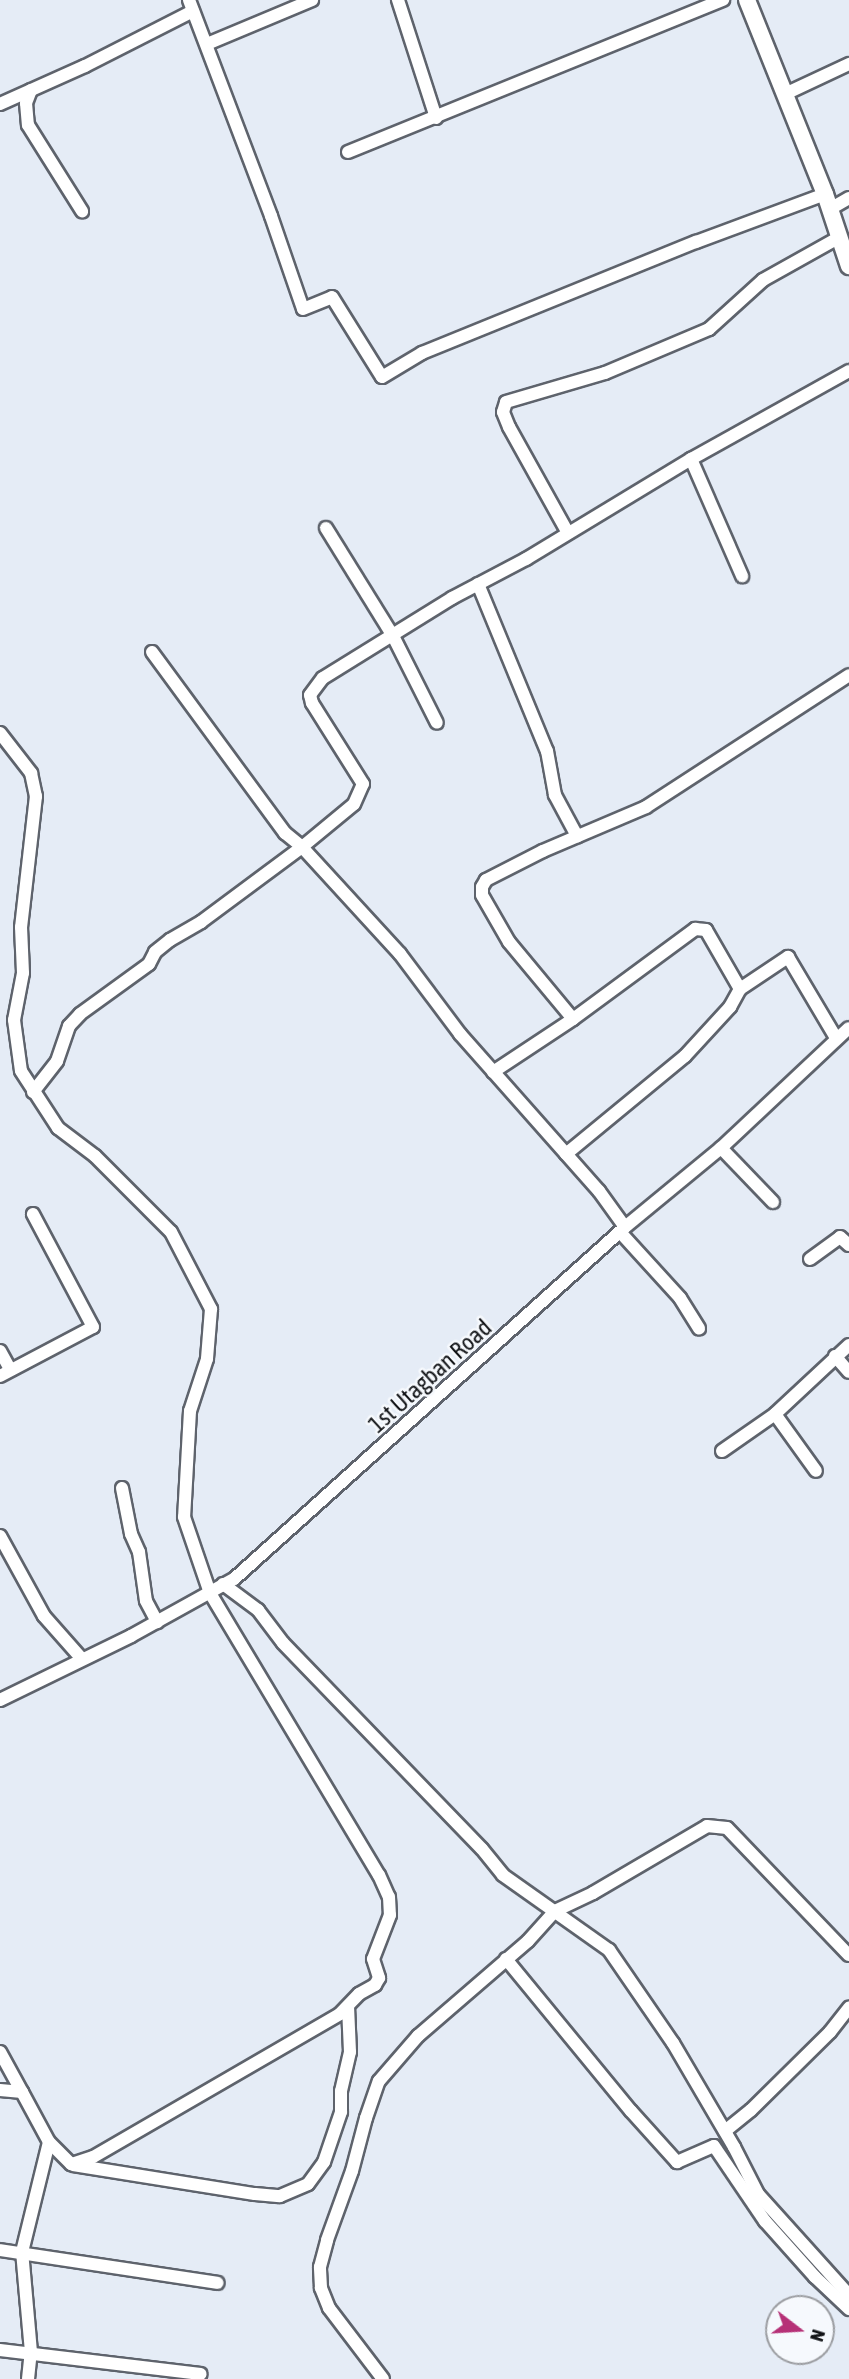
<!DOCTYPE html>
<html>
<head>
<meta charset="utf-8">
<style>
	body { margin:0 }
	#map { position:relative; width:849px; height:2379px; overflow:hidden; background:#e5ecf6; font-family:"Asap Condensed",sans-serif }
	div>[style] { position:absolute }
	.roads { filter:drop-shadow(2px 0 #5e636c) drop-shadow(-2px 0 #5e636c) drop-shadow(0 2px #5e636c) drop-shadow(0 -2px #5e636c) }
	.minor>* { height:12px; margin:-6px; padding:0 6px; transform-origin:6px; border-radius:6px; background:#fff }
	.major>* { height:16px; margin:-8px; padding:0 8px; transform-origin:8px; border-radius:8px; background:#fff }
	span { translate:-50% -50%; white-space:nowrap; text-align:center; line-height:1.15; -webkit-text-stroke:5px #f6f9fd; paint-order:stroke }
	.street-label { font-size:24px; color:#121417 }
	.north { position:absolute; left:765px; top:2295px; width:70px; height:70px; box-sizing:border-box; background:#f6f9fd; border:2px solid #9b9da1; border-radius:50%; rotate:107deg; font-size:19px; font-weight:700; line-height:28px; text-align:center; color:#121417 }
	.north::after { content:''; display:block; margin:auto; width:24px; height:32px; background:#b63177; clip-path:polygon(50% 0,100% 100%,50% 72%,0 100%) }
</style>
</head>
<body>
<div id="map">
	<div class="roads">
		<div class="minor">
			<i style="left:189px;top:0;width:231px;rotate:69.2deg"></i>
			<i style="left:271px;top:216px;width:98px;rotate:71deg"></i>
			<i style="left:303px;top:309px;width:31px;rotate:-22deg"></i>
			<i style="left:332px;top:297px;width:94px;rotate:58deg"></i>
			<i style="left:382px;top:377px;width:47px;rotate:-31deg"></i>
			<i style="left:422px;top:353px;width:296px;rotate:-22.1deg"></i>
			<i style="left:696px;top:242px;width:138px;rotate:-20.4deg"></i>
			<i style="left:398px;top:0;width:124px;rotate:72.1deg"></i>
			<i style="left:207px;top:44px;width:114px;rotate:-22.7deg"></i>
			<i style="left:31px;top:90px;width:14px;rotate:111deg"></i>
			<i style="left:26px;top:103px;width:22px;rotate:85deg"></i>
			<i style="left:28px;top:125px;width:102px;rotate:57.9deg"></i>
			<i style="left:785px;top:94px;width:71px;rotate:-25.1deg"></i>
			<i style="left:0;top:104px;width:93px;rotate:-24.1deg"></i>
			<i style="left:85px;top:66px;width:121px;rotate:-27deg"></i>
			<i style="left:348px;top:152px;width:405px;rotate:-22.1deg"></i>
			<i style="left:830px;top:209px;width:22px;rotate:-30deg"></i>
			<i style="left:691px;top:459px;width:128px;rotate:66.4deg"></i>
			<i style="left:326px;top:528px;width:127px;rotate:58.2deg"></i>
			<i style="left:393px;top:636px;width:97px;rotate:63.2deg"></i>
			<i style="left:568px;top:533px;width:121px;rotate:-119.1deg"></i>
			<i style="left:509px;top:427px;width:16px;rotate:-112deg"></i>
			<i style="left:503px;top:412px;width:10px;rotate:-73deg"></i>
			<i style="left:506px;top:402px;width:103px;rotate:-16.3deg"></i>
			<i style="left:605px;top:373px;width:113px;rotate:-22.9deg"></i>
			<i style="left:709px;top:329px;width:73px;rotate:-42.2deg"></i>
			<i style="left:763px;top:280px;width:86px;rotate:-29.2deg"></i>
			<i style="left:478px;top:584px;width:181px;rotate:67.6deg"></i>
			<i style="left:547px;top:751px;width:45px;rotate:79.7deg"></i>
			<i style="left:555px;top:795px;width:47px;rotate:61.8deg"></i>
			<i style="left:152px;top:652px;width:225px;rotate:53.7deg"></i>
			<i style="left:285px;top:833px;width:22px;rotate:39deg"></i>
			<i style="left:302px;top:847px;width:67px;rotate:-39.6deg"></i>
			<i style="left:354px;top:804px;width:22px;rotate:-66deg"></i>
			<i style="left:363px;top:784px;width:96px;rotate:-122.2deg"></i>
			<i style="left:312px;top:703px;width:8px;rotate:-104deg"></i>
			<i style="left:310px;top:695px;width:21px;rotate:-53deg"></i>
			<i style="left:323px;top:678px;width:152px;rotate:-31.8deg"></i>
			<i style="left:452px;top:598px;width:84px;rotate:-27.8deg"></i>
			<i style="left:526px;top:559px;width:193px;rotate:-31.2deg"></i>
			<i style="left:691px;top:459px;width:181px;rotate:-29.1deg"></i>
			<i style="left:0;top:733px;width:51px;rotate:52.2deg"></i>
			<i style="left:31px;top:773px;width:24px;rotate:78deg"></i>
			<i style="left:36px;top:796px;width:132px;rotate:96.5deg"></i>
			<i style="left:21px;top:927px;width:46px;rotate:87.5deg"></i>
			<i style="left:23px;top:973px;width:48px;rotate:100.8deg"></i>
			<i style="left:14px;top:1020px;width:51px;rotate:82.2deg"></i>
			<i style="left:21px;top:1071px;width:68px;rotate:57deg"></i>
			<i style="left:58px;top:1128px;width:46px;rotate:37.1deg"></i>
			<i style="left:95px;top:1156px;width:107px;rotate:45deg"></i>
			<i style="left:171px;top:1232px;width:87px;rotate:62.5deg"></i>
			<i style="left:211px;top:1309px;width:50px;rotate:94.6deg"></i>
			<i style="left:207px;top:1359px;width:55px;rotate:108.1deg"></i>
			<i style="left:190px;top:1411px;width:106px;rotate:93.2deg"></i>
			<i style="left:184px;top:1517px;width:80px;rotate:71.1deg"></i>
			<i style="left:210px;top:1593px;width:329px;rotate:59.1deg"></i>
			<i style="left:379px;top:1875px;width:24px;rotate:66deg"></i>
			<i style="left:389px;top:1897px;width:18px;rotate:87deg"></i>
			<i style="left:390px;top:1915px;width:47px;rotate:111.1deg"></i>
			<i style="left:373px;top:1959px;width:20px;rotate:72deg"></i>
			<i style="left:379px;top:1978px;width:8px;rotate:120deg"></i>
			<i style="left:375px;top:1985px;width:18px;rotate:151deg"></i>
			<i style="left:359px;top:1994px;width:28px;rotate:134deg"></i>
			<i style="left:340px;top:2014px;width:285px;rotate:149.9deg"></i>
			<i style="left:93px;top:2157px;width:23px;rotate:162deg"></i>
			<i style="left:71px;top:2164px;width:31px;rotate:-135deg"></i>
			<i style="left:49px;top:2142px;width:57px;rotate:-118.4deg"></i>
			<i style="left:22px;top:2092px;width:22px;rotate:-175deg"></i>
			<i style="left:573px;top:1019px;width:100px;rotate:-129.7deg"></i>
			<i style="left:509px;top:942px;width:54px;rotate:-119.9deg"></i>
			<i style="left:482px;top:895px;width:8px;rotate:-90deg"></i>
			<i style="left:482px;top:887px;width:8px;rotate:-60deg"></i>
			<i style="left:486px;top:880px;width:64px;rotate:-27deg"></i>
			<i style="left:543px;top:851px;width:112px;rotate:-23.1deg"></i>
			<i style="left:646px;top:807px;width:242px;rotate:-33deg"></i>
			<i style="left:493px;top:1072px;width:96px;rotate:-33.5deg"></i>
			<i style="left:573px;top:1019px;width:152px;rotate:-36.4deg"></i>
			<i style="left:695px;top:929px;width:11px;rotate:5deg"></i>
			<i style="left:706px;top:930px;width:68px;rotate:60deg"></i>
			<i style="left:33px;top:1092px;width:39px;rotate:-52deg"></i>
			<i style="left:57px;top:1061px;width:37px;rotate:-71deg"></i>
			<i style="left:69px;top:1026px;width:16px;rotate:-47deg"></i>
			<i style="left:80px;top:1014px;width:85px;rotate:-35.9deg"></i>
			<i style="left:149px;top:964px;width:13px;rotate:-63deg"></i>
			<i style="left:155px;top:952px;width:19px;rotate:-39deg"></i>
			<i style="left:170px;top:940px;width:36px;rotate:-30deg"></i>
			<i style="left:201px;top:922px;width:126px;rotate:-36.6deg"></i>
			<i style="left:302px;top:847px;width:145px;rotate:47.5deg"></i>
			<i style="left:400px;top:954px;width:100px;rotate:53.1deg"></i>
			<i style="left:460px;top:1034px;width:210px;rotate:48.5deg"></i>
			<i style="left:599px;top:1191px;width:44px;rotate:54.2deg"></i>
			<i style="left:721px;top:1148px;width:75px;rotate:46.1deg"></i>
			<i style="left:566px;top:1154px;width:154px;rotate:-39.5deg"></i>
			<i style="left:685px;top:1056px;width:67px;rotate:-47.4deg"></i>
			<i style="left:730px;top:1007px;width:21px;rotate:-61deg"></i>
			<i style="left:740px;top:989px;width:58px;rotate:-33.7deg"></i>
			<i style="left:788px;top:957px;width:94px;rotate:59.3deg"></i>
			<i style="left:620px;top:1232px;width:89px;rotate:47.7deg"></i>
			<i style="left:680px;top:1298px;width:36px;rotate:58deg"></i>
			<i style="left:810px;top:1259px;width:37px;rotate:-36deg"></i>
			<i style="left:840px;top:1237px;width:12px;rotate:42deg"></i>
			<i style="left:0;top:1351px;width:21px;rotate:61deg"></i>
			<i style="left:835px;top:1356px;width:21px;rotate:49deg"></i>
			<i style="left:0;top:1376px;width:105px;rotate:-27.8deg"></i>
			<i style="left:93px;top:1327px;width:128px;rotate:-118deg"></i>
			<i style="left:775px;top:1414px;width:70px;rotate:54.3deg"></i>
			<i style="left:722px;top:1451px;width:65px;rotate:-34.9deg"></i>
			<i style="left:775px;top:1414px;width:101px;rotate:-43deg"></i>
			<i style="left:122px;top:1488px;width:47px;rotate:78.9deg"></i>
			<i style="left:131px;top:1534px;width:20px;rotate:66deg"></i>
			<i style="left:139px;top:1552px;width:49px;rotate:81.9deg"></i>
			<i style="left:146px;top:1601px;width:24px;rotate:62deg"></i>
			<i style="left:0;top:1536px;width:91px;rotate:61.2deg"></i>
			<i style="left:44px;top:1616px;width:57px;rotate:48.5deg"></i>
			<i style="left:223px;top:1584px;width:44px;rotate:36.6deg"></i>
			<i style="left:258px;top:1610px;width:41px;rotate:52.9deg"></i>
			<i style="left:283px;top:1643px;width:286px;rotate:46deg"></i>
			<i style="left:482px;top:1849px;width:33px;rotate:51deg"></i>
			<i style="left:503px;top:1875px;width:130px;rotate:35.3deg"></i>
			<i style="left:609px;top:1950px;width:113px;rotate:55.5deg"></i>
			<i style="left:673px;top:2043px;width:121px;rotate:59.6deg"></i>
			<i style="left:734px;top:2147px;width:53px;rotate:62.9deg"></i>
			<i style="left:758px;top:2194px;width:136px;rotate:48deg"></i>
			<i style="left:0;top:1700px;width:146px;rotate:-26deg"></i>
			<i style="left:131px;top:1636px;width:118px;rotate:-29deg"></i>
			<i style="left:234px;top:1579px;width:526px;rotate:-42deg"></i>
			<i style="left:625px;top:1227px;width:124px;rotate:-39.5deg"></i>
			<i style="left:721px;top:1148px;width:175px;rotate:-43.2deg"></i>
			<i style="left:506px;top:1959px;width:197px;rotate:50.6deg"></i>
			<i style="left:631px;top:2111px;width:69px;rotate:48deg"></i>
			<i style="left:677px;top:2162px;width:40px;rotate:-23.4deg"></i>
			<i style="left:714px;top:2146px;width:91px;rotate:55.8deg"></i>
			<i style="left:765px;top:2221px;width:75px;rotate:48.2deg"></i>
			<i style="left:815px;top:2277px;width:47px;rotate:43.3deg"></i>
			<i style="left:0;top:2052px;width:46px;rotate:61.2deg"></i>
			<i style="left:725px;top:2131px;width:33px;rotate:-39deg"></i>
			<i style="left:751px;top:2110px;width:111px;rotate:-44.6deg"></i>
			<i style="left:830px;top:2032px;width:31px;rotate:-52deg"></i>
			<i style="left:73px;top:2165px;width:184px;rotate:9.1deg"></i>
			<i style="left:255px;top:2194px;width:25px;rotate:5deg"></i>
			<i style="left:280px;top:2196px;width:30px;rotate:-23deg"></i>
			<i style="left:308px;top:2184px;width:27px;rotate:-54deg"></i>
			<i style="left:324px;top:2162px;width:53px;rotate:-71.2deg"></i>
			<i style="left:341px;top:2112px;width:21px;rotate:-90deg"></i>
			<i style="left:341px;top:2091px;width:40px;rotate:-77deg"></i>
			<i style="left:350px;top:2052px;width:46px;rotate:-92.5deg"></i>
			<i style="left:0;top:2250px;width:220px;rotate:8.6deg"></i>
			<i style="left:0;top:2350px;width:202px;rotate:6.8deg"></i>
			<i style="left:28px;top:2379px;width:27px;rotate:-84deg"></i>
			<i style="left:31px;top:2352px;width:100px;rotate:-95.1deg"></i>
			<i style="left:22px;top:2252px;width:113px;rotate:-76.2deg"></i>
			<i style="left:383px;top:2379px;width:89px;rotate:-127.3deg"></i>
			<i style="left:329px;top:2308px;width:22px;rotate:-112deg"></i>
			<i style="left:321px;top:2288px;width:21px;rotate:-93deg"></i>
			<i style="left:320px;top:2267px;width:28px;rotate:-75deg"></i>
			<i style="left:327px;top:2240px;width:73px;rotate:-70.1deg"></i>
			<i style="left:352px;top:2171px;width:55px;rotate:-75.2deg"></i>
			<i style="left:366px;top:2118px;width:39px;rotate:-71deg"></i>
			<i style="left:379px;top:2081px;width:60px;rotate:-49.1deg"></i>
			<i style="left:418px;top:2036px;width:145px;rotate:-40.8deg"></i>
			<i style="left:528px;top:1941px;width:40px;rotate:-48deg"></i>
			<i style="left:555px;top:1911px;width:42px;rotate:-25.3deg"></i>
			<i style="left:593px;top:1893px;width:132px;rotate:-30.4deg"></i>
			<i style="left:707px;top:1826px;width:20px;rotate:6deg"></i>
			<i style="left:727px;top:1828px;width:176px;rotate:46.2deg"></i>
		</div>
		<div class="major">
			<i style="left:747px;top:0;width:209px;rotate:68.1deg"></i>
			<i style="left:825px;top:194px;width:76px;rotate:71.6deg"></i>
		</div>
	</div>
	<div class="street-label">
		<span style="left:430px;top:1376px;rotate:-42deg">1st Utagban Road</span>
	</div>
	<div class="north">N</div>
</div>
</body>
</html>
